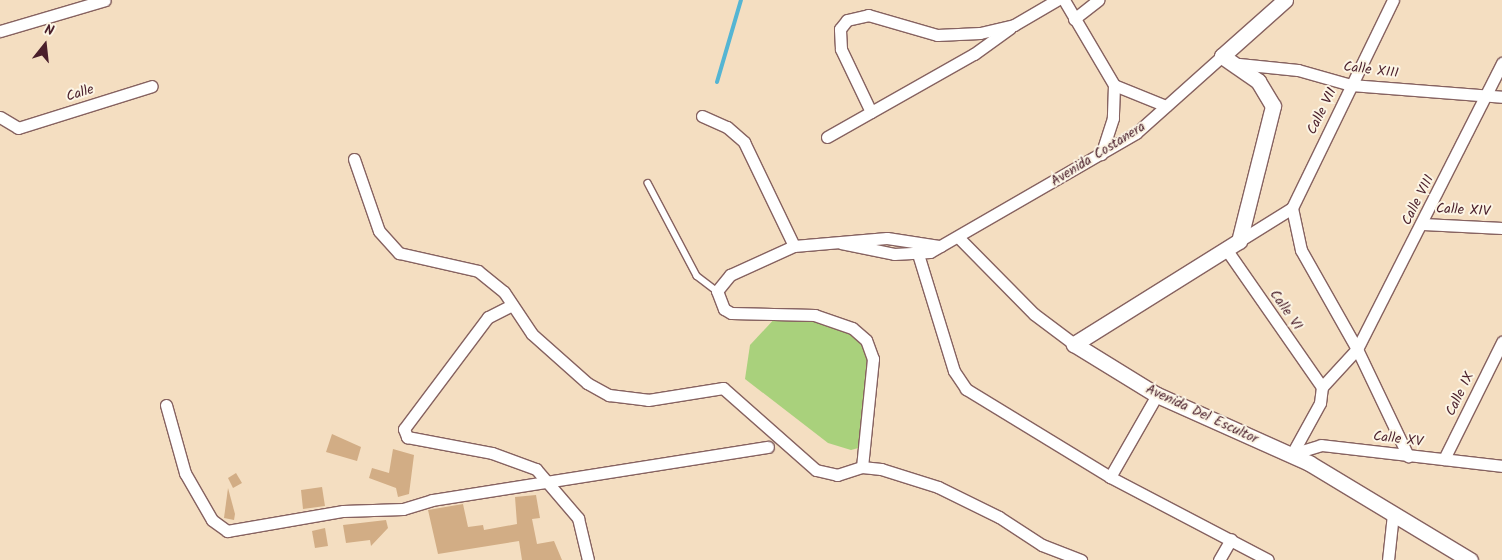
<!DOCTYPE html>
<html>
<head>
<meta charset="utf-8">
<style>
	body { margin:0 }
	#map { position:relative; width:1502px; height:560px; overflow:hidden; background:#f4dec1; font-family:Kalam,sans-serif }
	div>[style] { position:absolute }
	.green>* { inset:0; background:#a9d17c }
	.stream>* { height:4px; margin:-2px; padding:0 2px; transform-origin:2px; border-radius:2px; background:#54b5d3 }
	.building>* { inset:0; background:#d2ad85 }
	.roads { filter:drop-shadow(1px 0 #866260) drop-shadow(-1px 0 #866260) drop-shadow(0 1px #866260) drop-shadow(0 -1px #866260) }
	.service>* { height:5.5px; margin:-2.75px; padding:0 2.75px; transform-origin:2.75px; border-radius:2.75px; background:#fff }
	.minor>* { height:11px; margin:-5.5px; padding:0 5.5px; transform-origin:5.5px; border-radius:5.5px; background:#fff }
	.tertiary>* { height:15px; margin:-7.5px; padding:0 7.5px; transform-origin:7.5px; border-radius:7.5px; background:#fff }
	span { translate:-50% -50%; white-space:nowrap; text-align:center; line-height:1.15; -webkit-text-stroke:4px #fcf5e5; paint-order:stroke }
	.street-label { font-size:14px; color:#4a1f2b }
	.north { position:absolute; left:20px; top:20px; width:50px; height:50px; -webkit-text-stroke:4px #fcf5e5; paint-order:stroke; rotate:16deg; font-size:14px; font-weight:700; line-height:20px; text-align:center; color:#4a1f2b }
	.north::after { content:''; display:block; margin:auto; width:18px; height:22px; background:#4a1f2b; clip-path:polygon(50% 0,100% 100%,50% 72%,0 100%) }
</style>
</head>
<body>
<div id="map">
	<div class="green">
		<i style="clip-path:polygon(778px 315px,815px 315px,864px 333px,874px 344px,868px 438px,862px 447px,851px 450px,828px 443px,745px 379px,750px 345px)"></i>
	</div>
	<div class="stream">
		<i style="left:717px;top:82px;width:85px;rotate:-73.7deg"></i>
	</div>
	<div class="building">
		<i style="clip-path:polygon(332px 434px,361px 447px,357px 461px,326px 452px)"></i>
		<i style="clip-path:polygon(393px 449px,414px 455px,409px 494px,398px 497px,396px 488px,369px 478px,372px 468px,389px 473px)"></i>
		<i style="clip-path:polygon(236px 473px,242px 483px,233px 488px,228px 478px)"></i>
		<i style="clip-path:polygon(322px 487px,325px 506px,303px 509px,301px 490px)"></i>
		<i style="clip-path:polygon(228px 488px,235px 514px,234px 520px,224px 518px)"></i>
		<i style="clip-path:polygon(536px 495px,540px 518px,532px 519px,537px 544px,554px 541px,562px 560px,522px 560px,519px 541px,438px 554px,428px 510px,463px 504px,468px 527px,483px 525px,484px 530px,517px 524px,515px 497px)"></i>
		<i style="clip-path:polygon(386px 520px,388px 528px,371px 546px,370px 540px,346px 543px,343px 525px)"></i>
		<i style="clip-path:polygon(325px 528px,328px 546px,315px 548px,312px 531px)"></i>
	</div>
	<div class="roads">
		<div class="service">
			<i style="left:648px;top:183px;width:105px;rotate:62.2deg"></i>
			<i style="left:697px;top:276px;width:25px;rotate:37deg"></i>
		</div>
		<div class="minor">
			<i style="left:1064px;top:0;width:99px;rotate:59.5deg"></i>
			<i style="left:1114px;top:85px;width:33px;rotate:92deg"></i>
			<i style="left:1113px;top:118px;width:38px;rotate:108deg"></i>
			<i style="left:1074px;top:19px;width:31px;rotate:-38deg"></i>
			<i style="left:0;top:31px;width:109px;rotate:-16.4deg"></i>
			<i style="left:1239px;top:64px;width:59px;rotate:5.8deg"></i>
			<i style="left:1298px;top:70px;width:55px;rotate:15.8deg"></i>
			<i style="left:1351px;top:85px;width:151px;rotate:4.5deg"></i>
			<i style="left:1114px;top:85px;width:56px;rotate:22deg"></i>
			<i style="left:871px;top:112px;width:70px;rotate:-115.5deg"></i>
			<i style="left:841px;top:49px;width:20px;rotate:-93deg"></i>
			<i style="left:840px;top:29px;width:11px;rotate:-52deg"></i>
			<i style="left:847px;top:20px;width:22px;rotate:-13deg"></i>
			<i style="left:868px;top:15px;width:72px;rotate:16.2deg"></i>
			<i style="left:937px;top:35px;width:43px;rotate:-2.7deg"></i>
			<i style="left:980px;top:33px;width:35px;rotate:-13deg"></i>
			<i style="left:1014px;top:25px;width:50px;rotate:-30.2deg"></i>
			<i style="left:702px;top:116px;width:27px;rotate:24deg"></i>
			<i style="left:727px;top:127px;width:23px;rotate:41deg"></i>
			<i style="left:744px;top:142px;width:115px;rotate:64.3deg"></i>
			<i style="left:0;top:117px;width:21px;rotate:31deg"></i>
			<i style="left:18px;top:128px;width:140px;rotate:-17.4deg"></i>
			<i style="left:827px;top:137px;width:169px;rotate:-29.5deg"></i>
			<i style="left:974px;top:54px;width:44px;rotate:-35.8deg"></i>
			<i style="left:354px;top:159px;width:76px;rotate:70.9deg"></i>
			<i style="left:379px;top:231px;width:30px;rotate:48deg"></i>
			<i style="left:399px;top:253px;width:81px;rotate:12.8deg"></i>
			<i style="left:478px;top:271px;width:33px;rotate:39deg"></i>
			<i style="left:504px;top:292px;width:50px;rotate:56.3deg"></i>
			<i style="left:532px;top:334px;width:74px;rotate:41.7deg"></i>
			<i style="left:587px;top:383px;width:25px;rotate:29deg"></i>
			<i style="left:609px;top:395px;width:39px;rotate:7deg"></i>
			<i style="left:648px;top:400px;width:76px;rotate:-9.1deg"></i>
			<i style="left:723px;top:388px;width:124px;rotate:41.4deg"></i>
			<i style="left:816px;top:470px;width:22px;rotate:13deg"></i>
			<i style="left:837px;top:475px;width:26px;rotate:-18deg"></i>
			<i style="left:862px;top:467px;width:19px;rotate:6deg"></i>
			<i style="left:881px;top:469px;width:60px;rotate:17.5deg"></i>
			<i style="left:938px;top:487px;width:68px;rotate:26.2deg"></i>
			<i style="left:999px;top:517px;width:51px;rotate:33.1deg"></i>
			<i style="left:1042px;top:545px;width:42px;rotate:21deg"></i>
			<i style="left:1292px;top:208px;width:43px;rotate:77.9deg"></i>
			<i style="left:1301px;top:250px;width:114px;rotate:60.5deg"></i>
			<i style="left:1357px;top:349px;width:119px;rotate:64.5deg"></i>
			<i style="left:1423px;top:224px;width:79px;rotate:2.9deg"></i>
			<i style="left:958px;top:237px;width:108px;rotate:45.4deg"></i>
			<i style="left:1034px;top:314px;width:50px;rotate:36.9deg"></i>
			<i style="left:1239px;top:241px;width:62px;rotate:-31.9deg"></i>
			<i style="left:1292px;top:208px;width:231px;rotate:-64.1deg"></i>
			<i style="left:841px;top:243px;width:54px;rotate:11.7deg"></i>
			<i style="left:894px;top:254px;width:36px;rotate:-3deg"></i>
			<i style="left:930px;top:252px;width:238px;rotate:-30deg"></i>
			<i style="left:1136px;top:133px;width:115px;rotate:-41.8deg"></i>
			<i style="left:1226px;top:249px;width:168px;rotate:55.2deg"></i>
			<i style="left:918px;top:254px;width:122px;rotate:72.9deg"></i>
			<i style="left:954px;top:371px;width:22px;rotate:56deg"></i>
			<i style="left:966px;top:389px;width:169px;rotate:31.4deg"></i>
			<i style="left:1110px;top:477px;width:178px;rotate:27.7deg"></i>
			<i style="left:512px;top:305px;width:27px;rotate:153deg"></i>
			<i style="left:488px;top:317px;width:140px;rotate:126.9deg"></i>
			<i style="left:404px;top:429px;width:9px;rotate:69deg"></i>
			<i style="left:407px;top:437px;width:86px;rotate:10.7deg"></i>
			<i style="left:492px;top:453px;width:47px;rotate:20deg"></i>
			<i style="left:536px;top:469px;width:65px;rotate:49.4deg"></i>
			<i style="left:578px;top:518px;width:43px;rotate:76.6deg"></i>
			<i style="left:166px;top:405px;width:71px;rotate:74.4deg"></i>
			<i style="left:185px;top:473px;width:54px;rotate:60.1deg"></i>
			<i style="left:212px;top:520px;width:19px;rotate:36deg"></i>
			<i style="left:227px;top:531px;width:118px;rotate:-9.8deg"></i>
			<i style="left:343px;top:511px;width:60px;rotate:-1.9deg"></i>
			<i style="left:403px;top:509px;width:30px;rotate:-17deg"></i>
			<i style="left:432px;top:500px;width:340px;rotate:-9deg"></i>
			<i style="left:1292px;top:454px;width:58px;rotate:-61.2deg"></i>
			<i style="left:1320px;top:403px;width:16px;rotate:-83deg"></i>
			<i style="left:1322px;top:387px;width:52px;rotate:-47.4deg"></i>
			<i style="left:1357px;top:349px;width:321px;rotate:-63.1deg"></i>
			<i style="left:1292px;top:454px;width:30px;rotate:-17deg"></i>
			<i style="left:1321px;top:445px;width:182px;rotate:6.6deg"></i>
			<i style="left:1444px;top:459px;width:131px;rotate:-63.6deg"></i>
			<i style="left:862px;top:467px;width:109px;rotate:-84.2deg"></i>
			<i style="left:873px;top:359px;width:20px;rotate:-110deg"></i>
			<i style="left:866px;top:340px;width:18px;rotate:-139deg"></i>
			<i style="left:852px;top:328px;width:39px;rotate:-161deg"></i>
			<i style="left:815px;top:315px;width:84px;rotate:-178.6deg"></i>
			<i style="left:731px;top:313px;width:8px;rotate:-150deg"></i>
			<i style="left:724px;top:309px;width:19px;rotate:-111deg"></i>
			<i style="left:717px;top:291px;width:21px;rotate:-51deg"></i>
			<i style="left:730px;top:275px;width:70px;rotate:-24.4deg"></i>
			<i style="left:794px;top:246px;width:93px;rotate:-4.9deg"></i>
			<i style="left:887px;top:238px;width:54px;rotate:8.6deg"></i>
			<i style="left:1110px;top:477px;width:95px;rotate:-60.2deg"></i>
			<i style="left:1219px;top:560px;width:24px;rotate:-60deg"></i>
			<i style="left:1388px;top:560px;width:46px;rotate:-83.8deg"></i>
		</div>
		<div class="tertiary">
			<i style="left:1285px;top:0;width:84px;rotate:138.4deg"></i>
			<i style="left:1222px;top:56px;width:44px;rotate:34.8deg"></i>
			<i style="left:1258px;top:81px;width:29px;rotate:59deg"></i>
			<i style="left:1273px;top:106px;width:139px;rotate:104.1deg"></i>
			<i style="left:1239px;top:241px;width:195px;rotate:148deg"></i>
			<i style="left:1074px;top:344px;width:97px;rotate:31.6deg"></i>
			<i style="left:1157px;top:395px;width:167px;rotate:24.1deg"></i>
			<i style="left:1309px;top:463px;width:188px;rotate:31.1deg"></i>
		</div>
	</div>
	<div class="street-label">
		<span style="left:1371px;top:70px;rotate:7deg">Calle XIII</span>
		<span style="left:80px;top:93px;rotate:-17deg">Calle</span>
		<span style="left:1322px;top:111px;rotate:-64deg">Calle VII</span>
		<span style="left:1098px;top:154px;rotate:-32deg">Avenida Costanera</span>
		<span style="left:1418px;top:200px;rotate:-63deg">Calle VIII</span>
		<span style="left:1463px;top:210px;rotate:3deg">Calle XIV</span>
		<span style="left:1286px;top:310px;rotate:55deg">Calle VI</span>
		<span style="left:1460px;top:394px;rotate:-64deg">Calle IX</span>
		<span style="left:1202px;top:414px;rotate:25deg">Avenida Del Escultor</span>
		<span style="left:1398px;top:439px;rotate:7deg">Calle XV</span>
	</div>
	<div class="north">N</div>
</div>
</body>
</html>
